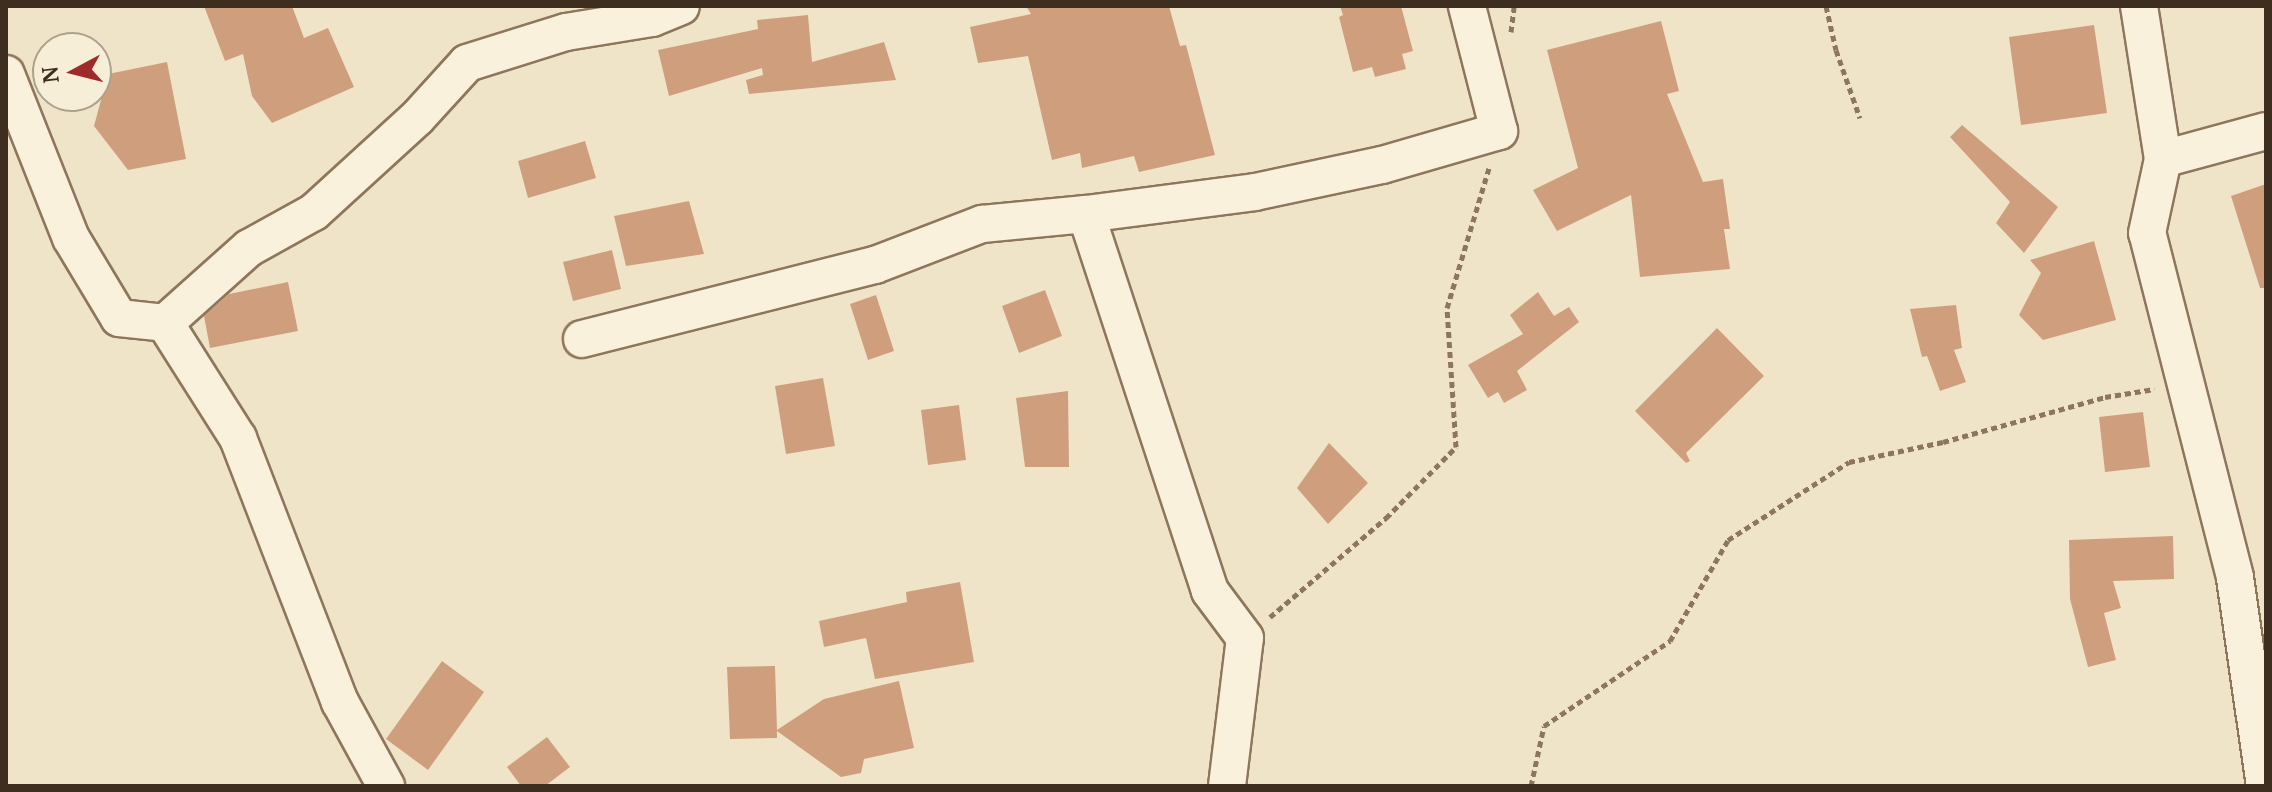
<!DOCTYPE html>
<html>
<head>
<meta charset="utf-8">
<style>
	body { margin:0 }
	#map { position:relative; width:2272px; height:792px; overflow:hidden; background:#f0e4c8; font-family:"PT Serif",serif }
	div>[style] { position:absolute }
	.building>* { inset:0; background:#cf9f7d }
	.path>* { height:5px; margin-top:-2.5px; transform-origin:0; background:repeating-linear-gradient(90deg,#8d765c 0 6px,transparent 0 10px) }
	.roads { filter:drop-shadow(2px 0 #8d765c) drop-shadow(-2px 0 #8d765c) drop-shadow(0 2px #8d765c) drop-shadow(0 -2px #8d765c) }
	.street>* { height:36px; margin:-18px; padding:0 18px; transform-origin:18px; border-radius:18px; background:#faf1dc }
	span { translate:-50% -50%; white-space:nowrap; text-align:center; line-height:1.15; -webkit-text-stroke:6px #f7eed8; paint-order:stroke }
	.frame { position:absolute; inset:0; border:8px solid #3d2e20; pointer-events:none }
	.north { position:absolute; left:32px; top:32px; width:80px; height:80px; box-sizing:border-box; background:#f7eed8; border:2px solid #ada18e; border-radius:50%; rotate:263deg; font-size:22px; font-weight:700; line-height:32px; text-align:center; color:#3d2e20 }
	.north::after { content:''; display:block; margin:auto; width:28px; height:36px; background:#9e2a2b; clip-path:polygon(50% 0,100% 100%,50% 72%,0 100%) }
</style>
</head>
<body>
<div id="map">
	<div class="building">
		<i style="clip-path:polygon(204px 6px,292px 6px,304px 38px,328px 28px,354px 87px,272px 123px,252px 96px,243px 54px,225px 61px)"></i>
		<i style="clip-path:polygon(1026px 6px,1169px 6px,1180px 46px,1186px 45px,1215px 155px,1139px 172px,1134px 156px,1082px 168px,1080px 153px,1052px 160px,1028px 56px,978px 63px,970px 27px,1031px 14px)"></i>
		<i style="clip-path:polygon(1340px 6px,1401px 6px,1413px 51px,1402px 54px,1406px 69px,1375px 77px,1372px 67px,1353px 72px,1339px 17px,1343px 15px)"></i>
		<i style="clip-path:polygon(808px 15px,812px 62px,884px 42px,896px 80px,749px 94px,746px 80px,763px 75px,762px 68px,669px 96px,658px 50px,758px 29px,757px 20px)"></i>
		<i style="clip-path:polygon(1661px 21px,1679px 91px,1667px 94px,1703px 182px,1723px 179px,1730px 229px,1724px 229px,1730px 269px,1640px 277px,1631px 195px,1557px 231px,1533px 190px,1578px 168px,1547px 50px)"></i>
		<i style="clip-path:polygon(2094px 25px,2107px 113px,2021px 125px,2009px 37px)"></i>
		<i style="clip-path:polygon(167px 62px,186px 159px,128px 170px,94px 126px,108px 74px)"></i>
		<i style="clip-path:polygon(1962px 125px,2058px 207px,2024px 253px,1996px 223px,2010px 202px,1950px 137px)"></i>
		<i style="clip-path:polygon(585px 141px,596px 178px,528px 198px,518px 161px)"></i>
		<i style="clip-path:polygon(2266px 184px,2266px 288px,2260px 288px,2231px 196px)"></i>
		<i style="clip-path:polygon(689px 201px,704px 254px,626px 266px,614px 216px)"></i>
		<i style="clip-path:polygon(2094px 241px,2116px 320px,2043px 340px,2019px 315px,2041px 273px,2030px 260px)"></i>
		<i style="clip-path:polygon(612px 250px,621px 289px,573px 301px,563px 262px)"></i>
		<i style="clip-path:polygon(288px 282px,298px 331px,210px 348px,204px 316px,229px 294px)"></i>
		<i style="clip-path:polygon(1045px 290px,1062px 336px,1019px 353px,1002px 306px)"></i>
		<i style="clip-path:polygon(1538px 292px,1554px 316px,1569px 307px,1579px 322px,1517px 371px,1527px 390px,1504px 403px,1498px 392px,1488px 398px,1468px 365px,1523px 334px,1510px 315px)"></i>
		<i style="clip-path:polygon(876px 295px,894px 351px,868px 360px,850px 304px)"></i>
		<i style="clip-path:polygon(1956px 305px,1962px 348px,1954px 350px,1966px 382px,1940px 391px,1927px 356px,1922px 357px,1910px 309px)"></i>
		<i style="clip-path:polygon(1717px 328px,1764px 376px,1686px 453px,1690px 461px,1686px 463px,1635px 411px)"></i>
		<i style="clip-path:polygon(823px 378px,835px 446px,786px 454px,775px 386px)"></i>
		<i style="clip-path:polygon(1068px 391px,1069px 467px,1025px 467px,1016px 398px)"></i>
		<i style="clip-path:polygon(959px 405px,966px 460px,928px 465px,921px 410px)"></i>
		<i style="clip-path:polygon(2143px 412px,2150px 467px,2105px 472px,2099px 417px)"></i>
		<i style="clip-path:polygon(1329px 443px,1368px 483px,1328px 524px,1297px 488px)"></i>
		<i style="clip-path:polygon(2173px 536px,2174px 579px,2113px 581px,2121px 608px,2104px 613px,2116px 660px,2088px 667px,2070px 599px,2069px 540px)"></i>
		<i style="clip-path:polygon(960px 582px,974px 662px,875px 679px,866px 638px,824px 647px,819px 621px,907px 602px,906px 592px)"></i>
		<i style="clip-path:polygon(442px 661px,484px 692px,428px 770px,386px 739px)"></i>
		<i style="clip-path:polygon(775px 666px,777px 730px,824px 699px,899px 681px,914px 748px,864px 759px,861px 773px,841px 777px,777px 731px,777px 738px,730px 739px,727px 667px)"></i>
		<i style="clip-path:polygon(547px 737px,570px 767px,545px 786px,521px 786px,507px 767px)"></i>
	</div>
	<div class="path">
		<i style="left:1826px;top:6px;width:45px;rotate:77.2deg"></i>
		<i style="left:1836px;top:50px;width:72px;rotate:70.6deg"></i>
		<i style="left:1511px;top:32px;width:26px;rotate:-83deg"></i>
		<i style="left:1270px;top:617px;width:153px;rotate:-40.5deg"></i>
		<i style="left:1386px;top:518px;width:100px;rotate:-45.4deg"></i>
		<i style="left:1456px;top:447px;width:139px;rotate:-93.7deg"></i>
		<i style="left:1447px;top:308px;width:146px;rotate:-73.3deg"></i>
		<i style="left:1531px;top:786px;width:61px;rotate:-77.8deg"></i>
		<i style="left:1544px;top:726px;width:152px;rotate:-34deg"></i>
		<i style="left:1670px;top:641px;width:116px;rotate:-60.1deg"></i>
		<i style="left:1728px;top:540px;width:144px;rotate:-32.8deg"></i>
		<i style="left:1849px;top:462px;width:96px;rotate:-12deg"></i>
		<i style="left:1943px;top:442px;width:168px;rotate:-15.5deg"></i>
		<i style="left:2105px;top:397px;width:50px;rotate:-9.3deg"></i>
	</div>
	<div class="roads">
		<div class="street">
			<i style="left:2139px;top:6px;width:155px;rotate:81.1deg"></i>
			<i style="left:6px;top:74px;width:176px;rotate:68.4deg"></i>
			<i style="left:71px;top:238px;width:93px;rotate:59deg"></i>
			<i style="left:119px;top:318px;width:46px;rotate:6.2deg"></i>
			<i style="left:165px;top:323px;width:113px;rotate:-41.8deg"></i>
			<i style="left:249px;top:248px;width:74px;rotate:-29deg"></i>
			<i style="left:314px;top:212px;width:139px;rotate:-42.4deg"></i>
			<i style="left:417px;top:118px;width:74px;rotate:-47.7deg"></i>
			<i style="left:467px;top:63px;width:104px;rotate:-17.4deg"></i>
			<i style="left:566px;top:32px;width:87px;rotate:-9.2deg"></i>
			<i style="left:652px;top:18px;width:31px;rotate:-22deg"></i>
			<i style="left:165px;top:323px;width:136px;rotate:57.6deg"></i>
			<i style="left:238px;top:438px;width:283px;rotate:68.9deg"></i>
			<i style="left:340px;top:702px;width:96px;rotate:61.3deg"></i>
			<i style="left:582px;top:339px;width:302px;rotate:-14.2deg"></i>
			<i style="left:875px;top:265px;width:115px;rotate:-21deg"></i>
			<i style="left:982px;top:224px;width:104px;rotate:-5.5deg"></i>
			<i style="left:1227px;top:786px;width:149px;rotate:-83.1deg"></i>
			<i style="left:1245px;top:638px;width:59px;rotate:-126.7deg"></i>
			<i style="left:1210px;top:591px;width:397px;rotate:-108.2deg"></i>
			<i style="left:1086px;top:214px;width:170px;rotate:-7.4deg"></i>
			<i style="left:1255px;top:192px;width:130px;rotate:-12deg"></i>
			<i style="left:1382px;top:165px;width:122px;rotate:-16.2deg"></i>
			<i style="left:1499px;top:131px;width:129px;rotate:-104.4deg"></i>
			<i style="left:2265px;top:786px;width:211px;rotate:-98.2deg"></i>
			<i style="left:2235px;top:577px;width:355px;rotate:-104.3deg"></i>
			<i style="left:2147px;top:233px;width:76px;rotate:-77.8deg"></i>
			<i style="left:2163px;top:159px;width:107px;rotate:-15.2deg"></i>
		</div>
	</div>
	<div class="frame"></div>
	<div class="north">N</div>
</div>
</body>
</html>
